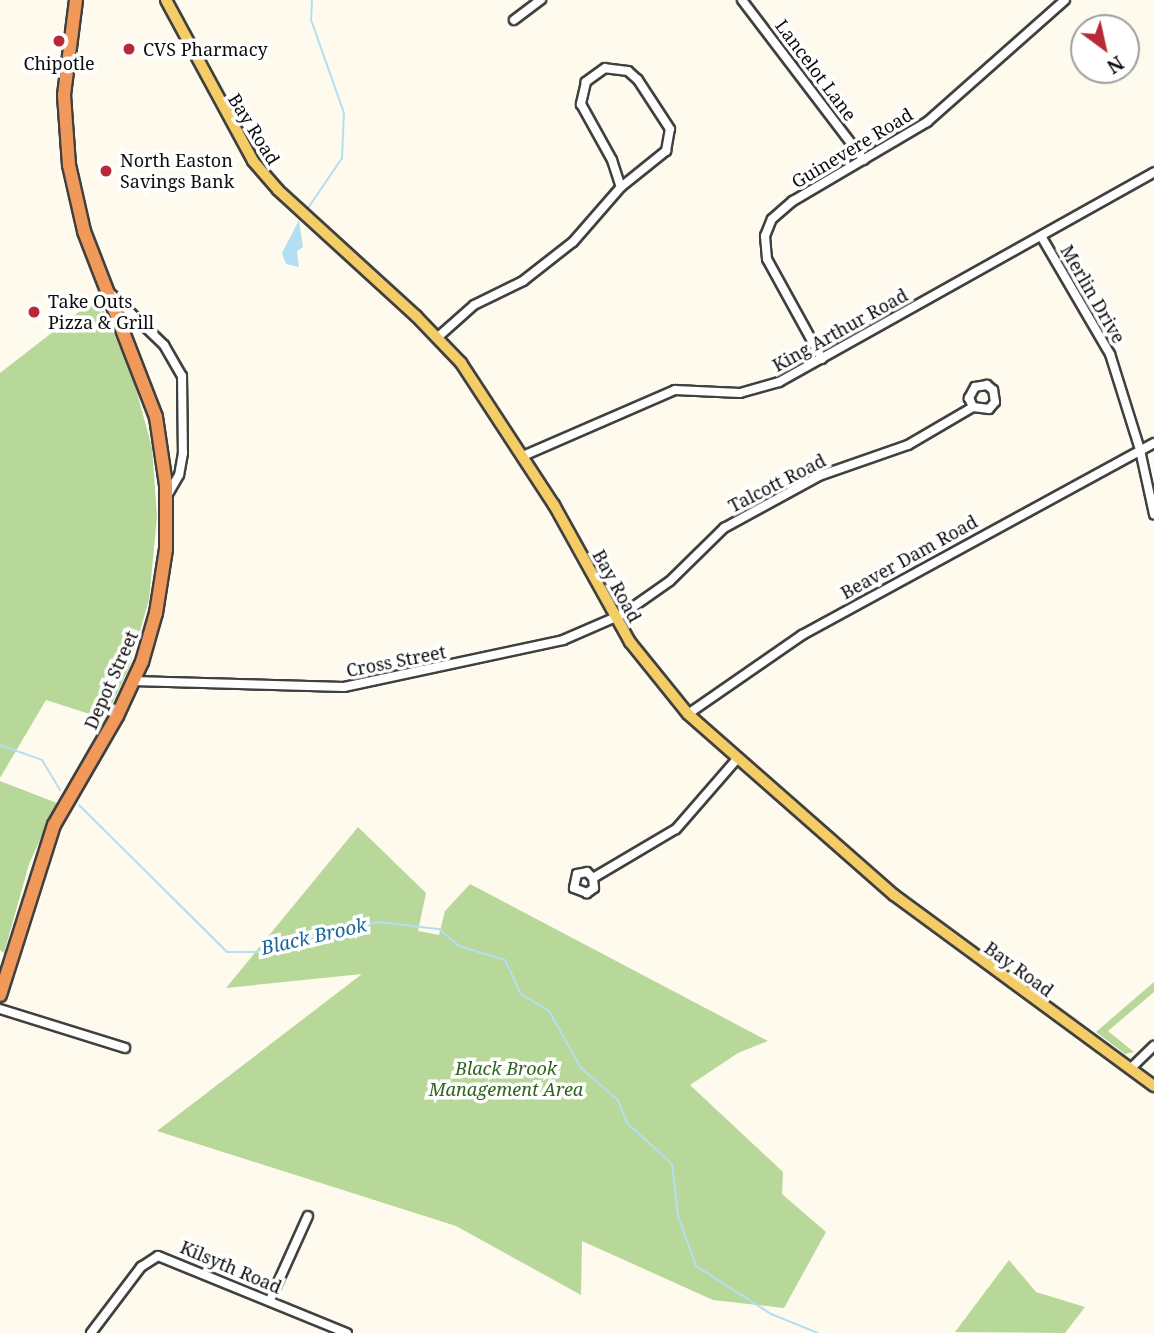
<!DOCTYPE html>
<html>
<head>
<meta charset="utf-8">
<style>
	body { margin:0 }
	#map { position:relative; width:1154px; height:1333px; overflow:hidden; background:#fefaed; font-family:"Noto Serif",serif }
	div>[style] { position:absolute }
	.forest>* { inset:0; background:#b7d898 }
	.water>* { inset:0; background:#b3def4 }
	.stream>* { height:2px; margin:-1px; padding:0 1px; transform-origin:1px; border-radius:1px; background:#b3def4 }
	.roads { filter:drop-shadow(2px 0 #404040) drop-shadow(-2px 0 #404040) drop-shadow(0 2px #404040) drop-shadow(0 -2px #404040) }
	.minor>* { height:8px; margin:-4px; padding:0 4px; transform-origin:4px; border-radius:4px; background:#fff }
	.major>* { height:10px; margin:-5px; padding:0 5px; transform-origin:5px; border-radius:5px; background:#f4cd67 }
	.highway>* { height:12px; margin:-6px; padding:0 6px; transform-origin:6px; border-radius:6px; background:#f0995a }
	.dots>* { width:19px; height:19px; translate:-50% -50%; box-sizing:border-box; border:4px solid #fff; border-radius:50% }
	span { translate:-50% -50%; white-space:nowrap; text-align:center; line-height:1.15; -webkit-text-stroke:7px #fff; paint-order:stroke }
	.poi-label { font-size:18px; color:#0d0d0d }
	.left { translate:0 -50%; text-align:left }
	.street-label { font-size:18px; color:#0d0d0d }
	.park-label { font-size:18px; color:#30631f; font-style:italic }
	.water-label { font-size:19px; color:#1a679b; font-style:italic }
	.north { position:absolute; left:1070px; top:14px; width:70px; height:70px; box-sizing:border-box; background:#fff; border:2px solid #9e9e9e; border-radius:50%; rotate:147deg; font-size:19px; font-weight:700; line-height:28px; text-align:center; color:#0d0d0d }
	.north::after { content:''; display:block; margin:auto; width:24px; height:32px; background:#b92935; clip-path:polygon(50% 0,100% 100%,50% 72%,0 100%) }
</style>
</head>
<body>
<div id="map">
	<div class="forest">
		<i style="clip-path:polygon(98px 297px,133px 378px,152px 448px,157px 517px,149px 600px,129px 668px,105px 719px,46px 700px,0 778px,0 373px)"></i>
		<i style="clip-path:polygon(0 781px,57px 803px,29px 864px,4px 953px,0 950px)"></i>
		<i style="clip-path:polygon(358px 827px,426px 893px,418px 931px,439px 935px,445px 911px,470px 884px,768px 1041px,738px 1053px,690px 1085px,783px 1172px,782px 1194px,826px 1232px,784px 1308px,713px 1300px,582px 1241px,581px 1295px,456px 1226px,157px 1131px,362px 974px,226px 988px)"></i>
		<i style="clip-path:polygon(1154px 982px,1154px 992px,1108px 1031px,1134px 1052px,1125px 1054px,1096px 1032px)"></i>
		<i style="clip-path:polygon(1009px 1260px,1036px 1292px,1085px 1307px,1065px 1333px,955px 1332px)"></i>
	</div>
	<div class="water">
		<i style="clip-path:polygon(299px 220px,303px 247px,297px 251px,299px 267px,286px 264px,282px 253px)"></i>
	</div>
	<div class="stream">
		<i style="left:306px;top:211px;width:64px;rotate:-55.8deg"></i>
		<i style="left:342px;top:158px;width:45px;rotate:-87.5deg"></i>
		<i style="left:344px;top:113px;width:99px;rotate:-109.5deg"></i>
		<i style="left:311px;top:20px;width:20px;rotate:-87deg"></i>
		<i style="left:0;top:745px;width:45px;rotate:19.7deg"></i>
		<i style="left:42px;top:760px;width:35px;rotate:59deg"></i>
		<i style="left:79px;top:805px;width:209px;rotate:44.8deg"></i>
		<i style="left:227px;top:952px;width:28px"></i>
		<i style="left:255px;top:952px;width:126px;rotate:-13.8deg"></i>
		<i style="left:377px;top:922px;width:62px;rotate:6.4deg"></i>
		<i style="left:439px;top:929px;width:26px;rotate:40deg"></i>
		<i style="left:459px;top:946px;width:48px;rotate:16.9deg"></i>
		<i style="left:505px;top:960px;width:38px;rotate:65deg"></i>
		<i style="left:521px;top:994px;width:33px;rotate:31deg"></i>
		<i style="left:549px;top:1011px;width:65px;rotate:60.7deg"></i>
		<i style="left:581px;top:1068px;width:49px;rotate:40.9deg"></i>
		<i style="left:618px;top:1100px;width:25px;rotate:69deg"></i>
		<i style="left:627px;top:1123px;width:61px;rotate:42.3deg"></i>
		<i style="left:672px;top:1164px;width:52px;rotate:83.4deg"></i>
		<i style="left:678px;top:1216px;width:53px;rotate:70.2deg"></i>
		<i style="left:696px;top:1266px;width:89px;rotate:32.6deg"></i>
		<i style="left:771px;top:1314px;width:51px;rotate:22deg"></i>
	</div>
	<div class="roads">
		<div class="minor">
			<i style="left:742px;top:0;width:201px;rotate:52.7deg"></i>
			<i style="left:514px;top:20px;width:34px;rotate:-37deg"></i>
			<i style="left:1041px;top:236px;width:137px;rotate:59.7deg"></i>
			<i style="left:1110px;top:354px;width:101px;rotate:72.6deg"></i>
			<i style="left:1140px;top:450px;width:66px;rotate:77.7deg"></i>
			<i style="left:108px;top:291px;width:78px;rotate:44deg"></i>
			<i style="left:164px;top:345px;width:36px;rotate:60deg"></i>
			<i style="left:182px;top:376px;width:77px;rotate:89.3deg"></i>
			<i style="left:183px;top:453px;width:22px;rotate:100deg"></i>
			<i style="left:179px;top:475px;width:22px;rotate:120deg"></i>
			<i style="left:438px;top:337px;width:48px;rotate:-41.6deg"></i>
			<i style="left:474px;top:305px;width:55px;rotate:-26.1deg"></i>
			<i style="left:523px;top:281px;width:63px;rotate:-38deg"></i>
			<i style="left:573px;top:242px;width:73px;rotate:-48.9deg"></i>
			<i style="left:621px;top:187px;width:58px;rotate:-38.7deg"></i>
			<i style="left:666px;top:151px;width:22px;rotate:-80deg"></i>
			<i style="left:670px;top:129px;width:59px;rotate:-123.1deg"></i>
			<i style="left:638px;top:80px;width:13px;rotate:-138deg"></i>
			<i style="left:628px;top:71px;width:23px;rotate:-173deg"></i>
			<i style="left:605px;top:68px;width:24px;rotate:144deg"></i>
			<i style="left:586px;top:82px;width:23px;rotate:103deg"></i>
			<i style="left:581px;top:104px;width:64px;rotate:61deg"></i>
			<i style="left:612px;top:160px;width:28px;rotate:72deg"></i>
			<i style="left:822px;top:359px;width:114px;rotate:-118.8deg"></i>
			<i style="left:767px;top:259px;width:23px;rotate:-95deg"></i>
			<i style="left:765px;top:236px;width:18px;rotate:-68deg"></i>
			<i style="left:772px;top:219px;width:28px;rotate:-41deg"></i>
			<i style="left:793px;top:201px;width:156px;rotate:-30.5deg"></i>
			<i style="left:927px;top:122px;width:184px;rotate:-41.5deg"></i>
			<i style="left:523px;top:456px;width:166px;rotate:-23.5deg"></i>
			<i style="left:675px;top:390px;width:65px;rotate:2.6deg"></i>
			<i style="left:740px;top:393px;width:41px;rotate:-15.8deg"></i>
			<i style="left:779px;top:382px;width:430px;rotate:-29.2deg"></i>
			<i style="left:133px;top:681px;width:211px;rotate:1.6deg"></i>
			<i style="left:344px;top:687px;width:224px;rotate:-12.1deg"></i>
			<i style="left:563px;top:640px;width:65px;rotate:-23.4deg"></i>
			<i style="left:623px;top:614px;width:57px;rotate:-35.1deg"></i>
			<i style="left:670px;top:581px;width:76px;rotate:-44.5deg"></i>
			<i style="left:724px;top:528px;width:108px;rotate:-28.7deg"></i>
			<i style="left:819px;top:476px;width:94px;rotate:-19.2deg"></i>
			<i style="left:908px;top:445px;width:75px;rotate:-30.3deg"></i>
			<i style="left:973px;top:407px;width:16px;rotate:7deg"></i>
			<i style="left:989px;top:409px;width:9px;rotate:-49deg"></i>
			<i style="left:995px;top:402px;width:12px;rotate:-99deg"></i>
			<i style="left:993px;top:390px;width:8px;rotate:-140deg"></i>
			<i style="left:987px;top:385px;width:12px;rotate:171deg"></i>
			<i style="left:975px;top:387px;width:13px;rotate:119deg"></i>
			<i style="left:969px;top:398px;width:10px;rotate:66deg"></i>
			<i style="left:688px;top:714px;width:139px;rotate:-34.7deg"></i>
			<i style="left:802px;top:635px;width:401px;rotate:-28.6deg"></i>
			<i style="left:593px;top:878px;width:10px;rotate:84deg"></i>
			<i style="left:594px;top:888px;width:9px;rotate:144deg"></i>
			<i style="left:587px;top:893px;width:14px;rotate:-159deg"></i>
			<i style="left:574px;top:888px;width:14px;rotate:-78deg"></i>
			<i style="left:577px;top:874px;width:10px;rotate:-11deg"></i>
			<i style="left:587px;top:872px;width:8px;rotate:45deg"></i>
			<i style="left:593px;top:878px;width:96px;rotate:-30.6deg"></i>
			<i style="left:676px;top:829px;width:91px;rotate:-49deg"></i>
			<i style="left:0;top:1009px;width:131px;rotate:17.3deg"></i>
			<i style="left:1131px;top:1068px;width:32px;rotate:-44deg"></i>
			<i style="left:270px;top:1300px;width:92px;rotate:-65.7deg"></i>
			<i style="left:91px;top:1333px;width:83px;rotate:-52.9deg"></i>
			<i style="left:141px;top:1267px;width:20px;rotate:-33deg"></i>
			<i style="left:158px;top:1256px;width:204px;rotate:22.2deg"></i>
		</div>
		<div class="major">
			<i style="left:166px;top:0;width:183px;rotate:61.6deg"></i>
			<i style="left:253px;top:161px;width:38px;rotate:49deg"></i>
			<i style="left:278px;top:190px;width:187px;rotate:42.4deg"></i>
			<i style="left:416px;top:316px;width:65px;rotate:46.2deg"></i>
			<i style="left:461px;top:363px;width:170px;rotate:56.8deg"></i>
			<i style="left:554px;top:505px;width:157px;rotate:61deg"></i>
			<i style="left:630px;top:642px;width:92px;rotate:51.1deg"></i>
			<i style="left:688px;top:714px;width:274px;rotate:41.3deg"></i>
			<i style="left:894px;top:895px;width:323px;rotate:36.3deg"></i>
		</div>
		<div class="highway">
			<i style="left:0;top:995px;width:178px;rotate:-72.4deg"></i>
			<i style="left:54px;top:825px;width:126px;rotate:-60deg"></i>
			<i style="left:117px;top:716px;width:60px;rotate:-65.2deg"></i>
			<i style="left:142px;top:662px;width:51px;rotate:-74.1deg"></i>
			<i style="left:156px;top:613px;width:65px;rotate:-81.1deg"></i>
			<i style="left:166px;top:549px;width:64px;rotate:-90deg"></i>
			<i style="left:166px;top:485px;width:69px;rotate:-98.4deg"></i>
			<i style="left:156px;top:417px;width:199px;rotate:-111.2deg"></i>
			<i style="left:84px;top:231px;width:68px;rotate:-102.8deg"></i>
			<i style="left:69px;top:165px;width:70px;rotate:-94.1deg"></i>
			<i style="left:64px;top:95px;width:96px;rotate:-82.8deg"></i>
		</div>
	</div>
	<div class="dots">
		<i style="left:59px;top:41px;background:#b92935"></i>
		<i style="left:129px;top:49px;background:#b92935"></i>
		<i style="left:106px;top:171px;background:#b92935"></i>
		<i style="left:34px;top:312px;background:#b92935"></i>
	</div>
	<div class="poi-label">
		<span class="left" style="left:143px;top:49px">CVS Pharmacy</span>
		<span style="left:59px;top:63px">Chipotle</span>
		<span class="left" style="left:120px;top:171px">North Easton<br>Savings Bank</span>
		<span class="left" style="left:48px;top:312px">Take Outs<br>Pizza &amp; Grill</span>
	</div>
	<div class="street-label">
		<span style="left:816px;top:70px;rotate:53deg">Lancelot Lane</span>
		<span style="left:254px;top:129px;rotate:58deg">Bay Road</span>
		<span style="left:852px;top:148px;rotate:-31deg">Guinevere Road</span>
		<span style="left:1093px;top:294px;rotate:60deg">Merlin Drive</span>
		<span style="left:840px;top:330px;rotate:-29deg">King Arthur Road</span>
		<span style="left:777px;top:483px;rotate:-27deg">Talcott Road</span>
		<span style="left:909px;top:557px;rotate:-29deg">Beaver Dam Road</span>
		<span style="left:617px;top:586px;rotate:61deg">Bay Road</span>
		<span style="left:396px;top:661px;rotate:-11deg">Cross Street</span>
		<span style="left:111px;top:680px;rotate:-66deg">Depot Street</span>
		<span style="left:1019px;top:969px;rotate:36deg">Bay Road</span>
		<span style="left:231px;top:1267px;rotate:23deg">Kilsyth Road</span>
	</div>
	<div class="park-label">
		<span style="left:506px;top:1079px">Black Brook<br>Management Area</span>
	</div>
	<div class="water-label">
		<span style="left:314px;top:937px;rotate:-13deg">Black Brook</span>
	</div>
	<div class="north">N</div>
</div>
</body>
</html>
